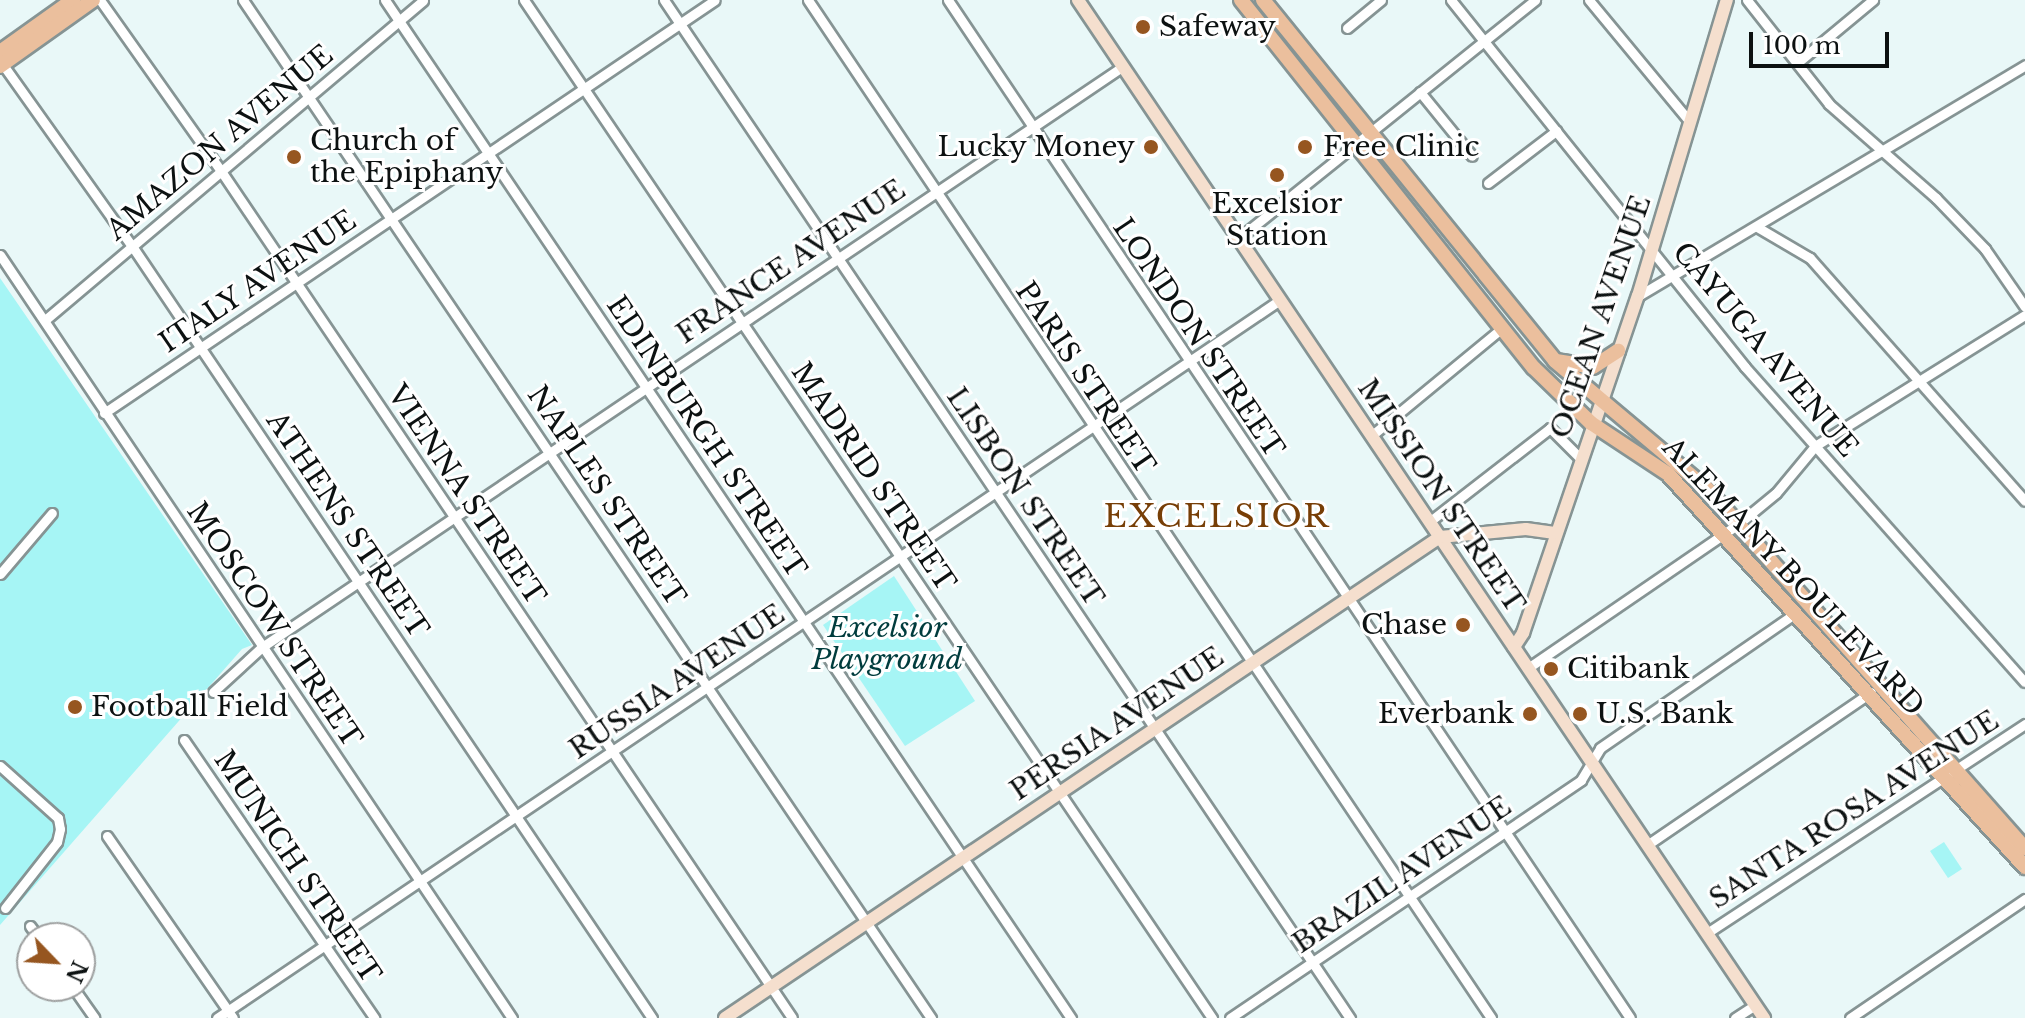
<!DOCTYPE html>
<html>
<head>
<meta charset="utf-8">
<style>
	body { margin:0 }
	#map { position:relative; width:2025px; height:1018px; overflow:hidden; background:#e9f8f8; font-family:"Libre Baskerville",serif }
	div>[style] { position:absolute }
	.green>* { inset:0; background:#a6f5f5 }
	.roads { filter:drop-shadow(2px 0 #869494) drop-shadow(-2px 0 #869494) drop-shadow(0 2px #869494) drop-shadow(0 -2px #869494) }
	.street>* { height:9px; margin:-4.5px; padding:0 4.5px; transform-origin:4.5px; border-radius:4.5px; background:#fff }
	.secondary>* { height:12px; margin:-6px; padding:0 6px; transform-origin:6px; border-radius:6px; background:#f5dfce }
	.primary>* { height:14px; margin:-7px; padding:0 7px; transform-origin:7px; border-radius:7px; background:#ebbf9d }
	.dots>* { width:22px; height:22px; translate:-50% -50%; box-sizing:border-box; border:4px solid #fff; border-radius:50% }
	span { translate:-50% -50%; white-space:nowrap; text-align:center; line-height:1.15; -webkit-text-stroke:6px #fff; paint-order:stroke }
	.poi-label { font-size:28px; color:#0c1111 }
	.left { translate:0 -50%; text-align:left }
	.right { translate:-100% -50%; text-align:right }
	.street-label { font-size:28px; color:#0c1111 }
	.park-label { font-size:28px; color:#003c3d; font-style:italic }
	.quarter-label { font-size:32px; color:#773e06; letter-spacing:2px }
	.north { position:absolute; left:16px; top:922px; width:80px; height:80px; box-sizing:border-box; background:#fff; border:2px solid #9ea0a0; border-radius:50%; rotate:115deg; font-size:22px; font-weight:700; line-height:32px; text-align:center; color:#0c1111 }
	.north::after { content:''; display:block; margin:auto; width:28px; height:36px; background:#965620; clip-path:polygon(50% 0,100% 100%,50% 72%,0 100%) }
	.scale { position:absolute; left:1749px; top:32px; width:140px; height:36px; box-sizing:border-box; border:4px solid #0c1111; border-top:0; padding-left:10px; font-size:24px; line-height:28px; white-space:nowrap; color:#0c1111; -webkit-text-stroke:6px #fff; paint-order:stroke }
</style>
</head>
<body>
<div id="map">
	<div class="green">
		<i style="clip-path:polygon(0 278px,252px 645px,242px 649px,0 925px)"></i>
		<i style="clip-path:polygon(894px 576px,975px 701px,905px 746px,823px 625px)"></i>
		<i style="clip-path:polygon(1944px 842px,1962px 869px,1948px 878px,1930px 851px)"></i>
	</div>
	<div class="roads">
		<div class="street">
			<i style="left:100px;top:0;width:209px;rotate:54.7deg"></i>
			<i style="left:221px;top:171px;width:1021px;rotate:56.01deg"></i>
			<i style="left:243px;top:0;width:1229px;rotate:55.95deg"></i>
			<i style="left:385px;top:0;width:1228px;rotate:56.03deg"></i>
			<i style="left:524px;top:0;width:1229px;rotate:55.95deg"></i>
			<i style="left:664px;top:0;width:1228px;rotate:56.03deg"></i>
			<i style="left:808px;top:0;width:1226px;rotate:56.14deg"></i>
			<i style="left:948px;top:0;width:1225px;rotate:56.18deg"></i>
			<i style="left:1451px;top:0;width:470px;rotate:51.3deg"></i>
			<i style="left:1745px;top:367px;width:421px;rotate:48.4deg"></i>
			<i style="left:1589px;top:0;width:158px;rotate:50.4deg"></i>
			<i style="left:1747px;top:0;width:132px;rotate:51.7deg"></i>
			<i style="left:1829px;top:104px;width:142px;rotate:41.3deg"></i>
			<i style="left:1936px;top:198px;width:71px;rotate:46.1deg"></i>
			<i style="left:1985px;top:249px;width:70px;rotate:55.4deg"></i>
			<i style="left:1347px;top:28px;width:44px;rotate:-39.5deg"></i>
			<i style="left:1px;top:62px;width:226px;rotate:54.6deg"></i>
			<i style="left:132px;top:246px;width:931px;rotate:56.04deg"></i>
			<i style="left:1797px;top:63px;width:99px;rotate:-39.7deg"></i>
			<i style="left:1420px;top:92px;width:82px;rotate:50.9deg"></i>
			<i style="left:1488px;top:183px;width:86px;rotate:-37.4deg"></i>
			<i style="left:1757px;top:227px;width:61px;rotate:30.3deg"></i>
			<i style="left:1810px;top:258px;width:324px;rotate:48.5deg"></i>
			<i style="left:1239px;top:238px;width:380px;rotate:-38.8deg"></i>
			<i style="left:0;top:255px;width:919px;rotate:56.14deg"></i>
			<i style="left:1638px;top:296px;width:451px;rotate:-30.8deg"></i>
			<i style="left:45px;top:320px;width:495px;rotate:-40.2deg"></i>
			<i style="left:104px;top:413px;width:737px;rotate:-34.06deg"></i>
			<i style="left:1371px;top:436px;width:170px;rotate:-39.5deg"></i>
			<i style="left:1429px;top:522px;width:153px;rotate:-37.8deg"></i>
			<i style="left:1550px;top:428px;width:41px;rotate:45deg"></i>
			<i style="left:0;top:574px;width:80px;rotate:-49.6deg"></i>
			<i style="left:1528px;top:668px;width:253px;rotate:-34.4deg"></i>
			<i style="left:1737px;top:525px;width:50px;rotate:-39.4deg"></i>
			<i style="left:1776px;top:493px;width:61px;rotate:-50.3deg"></i>
			<i style="left:1815px;top:446px;width:248px;rotate:-32deg"></i>
			<i style="left:213px;top:692px;width:67px;rotate:-42.6deg"></i>
			<i style="left:262px;top:647px;width:1037px;rotate:-34deg"></i>
			<i style="left:184px;top:740px;width:337px;rotate:55.6deg"></i>
			<i style="left:0;top:766px;width:78px;rotate:41.9deg"></i>
			<i style="left:58px;top:818px;width:11px;rotate:80deg"></i>
			<i style="left:60px;top:829px;width:13px;rotate:103deg"></i>
			<i style="left:57px;top:842px;width:84px;rotate:128.2deg"></i>
			<i style="left:107px;top:836px;width:221px;rotate:55.3deg"></i>
			<i style="left:1647px;top:845px;width:271px;rotate:-34.3deg"></i>
			<i style="left:30px;top:926px;width:15px;rotate:53deg"></i>
			<i style="left:1707px;top:933px;width:381px;rotate:-33.3deg"></i>
			<i style="left:72px;top:986px;width:39px;rotate:55deg"></i>
			<i style="left:217px;top:1018px;width:1283px;rotate:-34.04deg"></i>
			<i style="left:1230px;top:1018px;width:424px;rotate:-34.1deg"></i>
			<i style="left:1581px;top:780px;width:37px;rotate:-59deg"></i>
			<i style="left:1600px;top:748px;width:234px;rotate:-34.6deg"></i>
			<i style="left:1735px;top:1018px;width:24px;rotate:-33deg"></i>
			<i style="left:1850px;top:1018px;width:212px;rotate:-34.2deg"></i>
		</div>
		<div class="secondary">
			<i style="left:1078px;top:0;width:1228px;rotate:56.03deg"></i>
			<i style="left:1514px;top:647px;width:17px;rotate:-57deg"></i>
			<i style="left:1523px;top:633px;width:356px;rotate:-71.2deg"></i>
			<i style="left:1638px;top:296px;width:309px;rotate:-73.3deg"></i>
			<i style="left:725px;top:1018px;width:862px;rotate:-33.93deg"></i>
			<i style="left:1440px;top:537px;width:86px;rotate:-5.3deg"></i>
			<i style="left:1526px;top:529px;width:29px;rotate:8deg"></i>
		</div>
		<div class="primary">
			<i style="left:1241px;top:0;width:470px;rotate:51.5deg"></i>
			<i style="left:1534px;top:368px;width:79px;rotate:44deg"></i>
			<i style="left:1591px;top:423px;width:92px;rotate:33.5deg"></i>
			<i style="left:1668px;top:474px;width:531px;rotate:47.75deg"></i>
			<i style="left:1263px;top:0;width:464px;rotate:51deg"></i>
			<i style="left:1555px;top:361px;width:199px;rotate:40.1deg"></i>
			<i style="left:1707px;top:489px;width:480px;rotate:48.5deg"></i>
			<i style="left:0;top:52px;width:90px;rotate:-35.5deg"></i>
			<i style="left:0;top:66px;width:114px;rotate:-35.4deg"></i>
			<i style="left:1556px;top:361px;width:37px;rotate:9deg"></i>
			<i style="left:1593px;top:367px;width:30px;rotate:-33deg"></i>
		</div>
	</div>
	<div class="dots">
		<i style="left:1143px;top:27px;background:#965620"></i>
		<i style="left:1151px;top:147px;background:#965620"></i>
		<i style="left:1305px;top:147px;background:#965620"></i>
		<i style="left:294px;top:157px;background:#965620"></i>
		<i style="left:1277px;top:175px;background:#965620"></i>
		<i style="left:1463px;top:625px;background:#965620"></i>
		<i style="left:1551px;top:669px;background:#965620"></i>
		<i style="left:75px;top:707px;background:#965620"></i>
		<i style="left:1530px;top:714px;background:#965620"></i>
		<i style="left:1580px;top:714px;background:#965620"></i>
	</div>
	<div class="poi-label">
		<span class="left" style="left:1159px;top:27px">Safeway</span>
		<span class="left" style="left:310px;top:157px">Church of<br>the Epiphany</span>
		<span class="right" style="left:1135px;top:147px">Lucky Money</span>
		<span class="left" style="left:1323px;top:147px">Free Clinic</span>
		<span style="left:1277px;top:220px">Excelsior<br>Station</span>
		<span class="right" style="left:1447px;top:625px">Chase</span>
		<span class="left" style="left:1567px;top:669px">Citibank</span>
		<span class="left" style="left:91px;top:707px">Football Field</span>
		<span class="right" style="left:1514px;top:714px">Everbank</span>
		<span class="left" style="left:1596px;top:714px">U.S. Bank</span>
	</div>
	<div class="street-label">
		<span style="left:220px;top:143px;rotate:-40deg">AMAZON AVENUE</span>
		<span style="left:791px;top:262px;rotate:-34deg">FRANCE AVENUE</span>
		<span style="left:258px;top:282px;rotate:-34deg">ITALY AVENUE</span>
		<span style="left:1601px;top:317px;rotate:-71deg">OCEAN AVENUE</span>
		<span style="left:1198px;top:338px;rotate:56deg">LONDON STREET</span>
		<span style="left:1765px;top:350px;rotate:50deg">CAYUGA AVENUE</span>
		<span style="left:1085px;top:378px;rotate:56deg">PARIS STREET</span>
		<span style="left:706px;top:437px;rotate:56deg">EDINBURGH STREET</span>
		<span style="left:873px;top:477px;rotate:56deg">MADRID STREET</span>
		<span style="left:466px;top:495px;rotate:56deg">VIENNA STREET</span>
		<span style="left:606px;top:496px;rotate:56deg">NAPLES STREET</span>
		<span style="left:1441px;top:496px;rotate:56deg">MISSION STREET</span>
		<span style="left:1025px;top:497px;rotate:56deg">LISBON STREET</span>
		<span style="left:347px;top:525px;rotate:56deg">ATHENS STREET</span>
		<span style="left:1793px;top:577px;rotate:47deg">ALEMANY BOULEVARD</span>
		<span style="left:274px;top:625px;rotate:56deg">MOSCOW STREET</span>
		<span style="left:677px;top:682px;rotate:-34deg">RUSSIA AVENUE</span>
		<span style="left:1117px;top:724px;rotate:-34deg">PERSIA AVENUE</span>
		<span style="left:1854px;top:810px;rotate:-33deg">SANTA ROSA AVENUE</span>
		<span style="left:297px;top:867px;rotate:56deg">MUNICH STREET</span>
		<span style="left:1402px;top:875px;rotate:-34deg">BRAZIL AVENUE</span>
	</div>
	<div class="park-label">
		<span style="left:887px;top:644px">Excelsior<br>Playground</span>
	</div>
	<div class="quarter-label">
		<span style="left:1217px;top:516px">EXCELSIOR</span>
	</div>
	<div class="north">N</div>
	<div class="scale">100 m</div>
</div>
</body>
</html>
